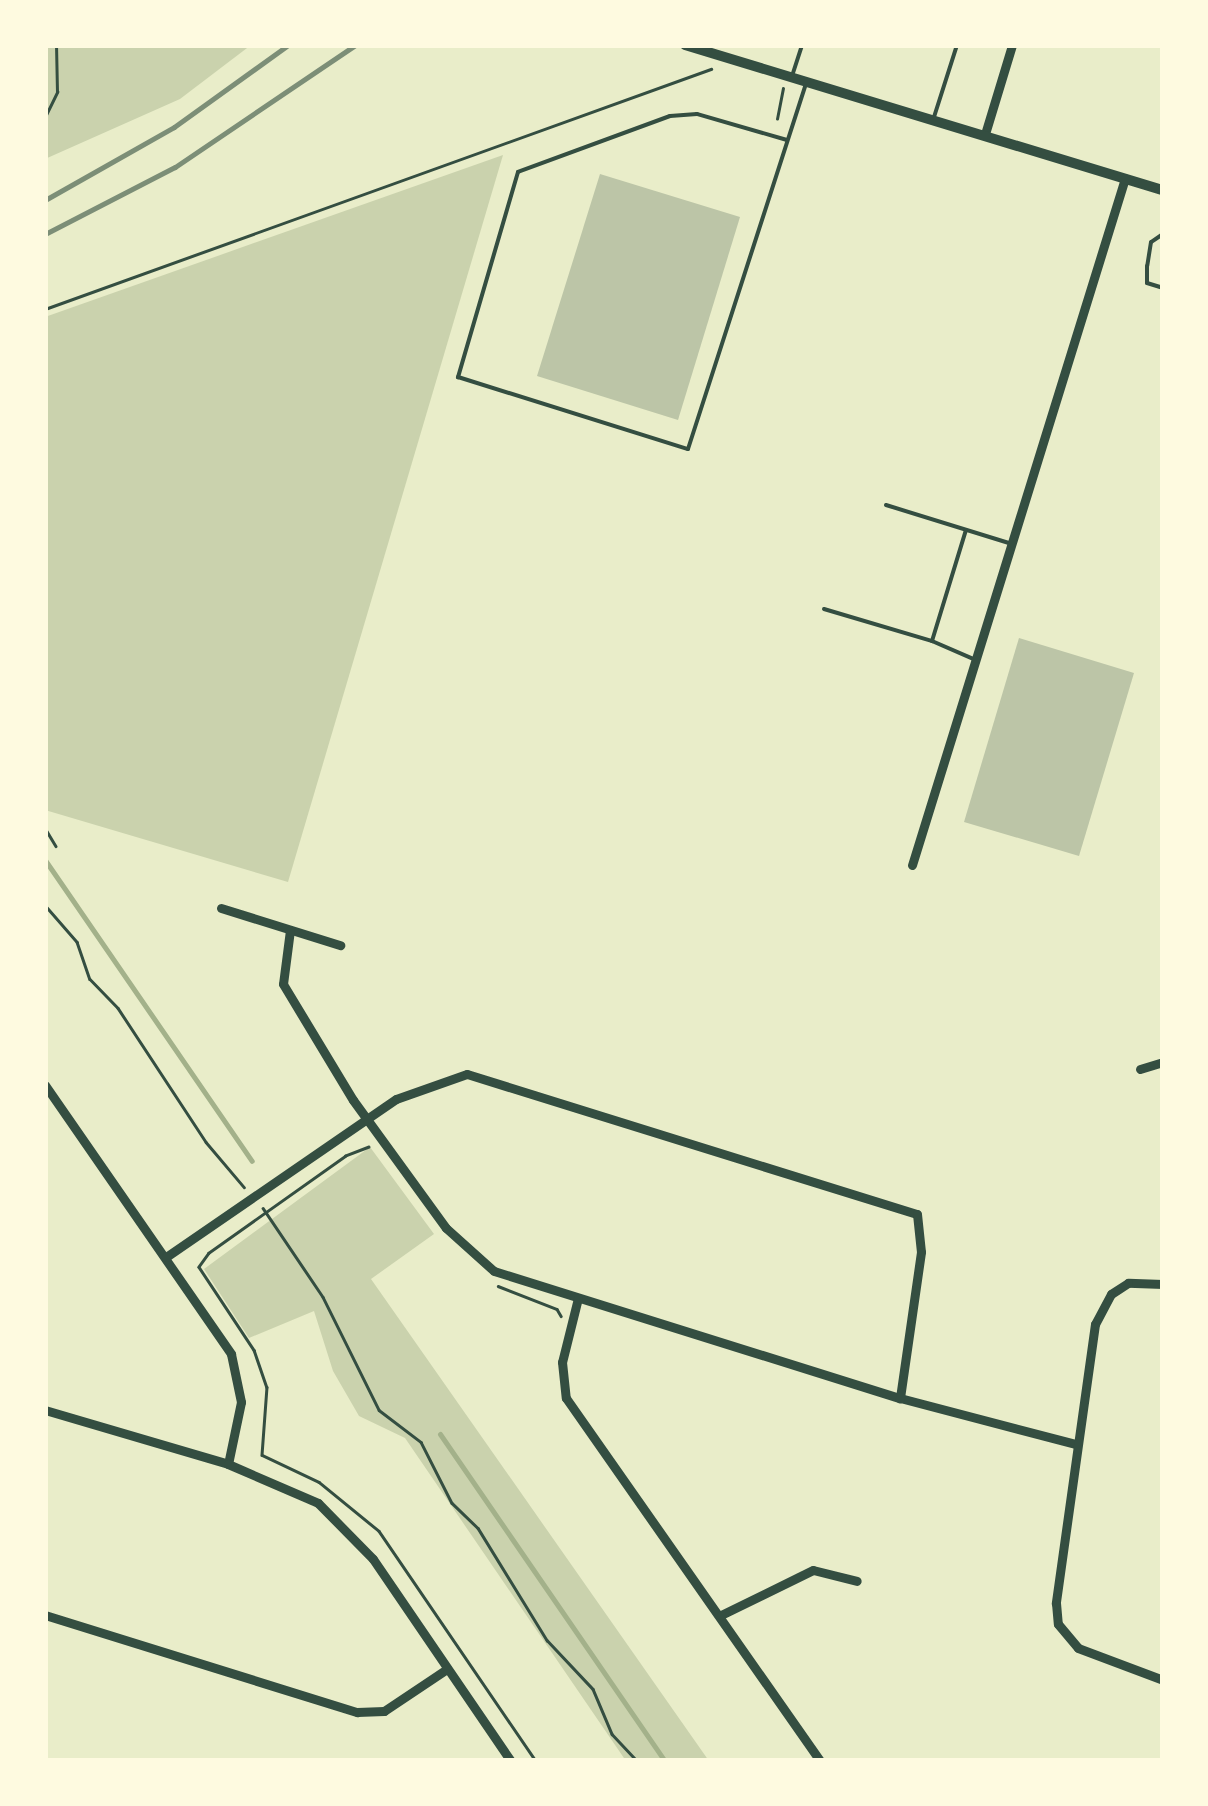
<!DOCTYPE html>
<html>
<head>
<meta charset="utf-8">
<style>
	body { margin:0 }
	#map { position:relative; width:1208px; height:1806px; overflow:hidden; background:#e9edc9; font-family:Quicksand,sans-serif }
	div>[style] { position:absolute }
	.green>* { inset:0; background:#cad2ad }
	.stream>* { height:5px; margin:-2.5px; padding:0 2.5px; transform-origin:2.5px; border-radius:2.5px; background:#a3b18a }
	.building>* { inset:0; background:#bcc5a7 }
	.path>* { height:2.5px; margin:-1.25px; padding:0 1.25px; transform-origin:1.25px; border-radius:1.25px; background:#344e41 }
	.service>* { height:4px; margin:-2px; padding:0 2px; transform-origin:2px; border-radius:2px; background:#344e41 }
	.minor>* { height:9px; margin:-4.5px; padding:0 4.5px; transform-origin:4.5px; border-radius:4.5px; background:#344e41 }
	.tertiary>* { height:10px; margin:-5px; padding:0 5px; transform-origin:5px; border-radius:5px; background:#344e41 }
	.rail>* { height:5px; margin:-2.5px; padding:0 2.5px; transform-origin:2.5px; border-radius:2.5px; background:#7c8e77 }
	span { translate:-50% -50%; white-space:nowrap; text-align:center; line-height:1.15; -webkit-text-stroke:8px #fefae0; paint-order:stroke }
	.frame { position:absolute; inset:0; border:48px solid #fefae0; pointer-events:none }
</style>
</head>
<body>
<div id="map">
	<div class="green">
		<i style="clip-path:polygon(45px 45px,251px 45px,180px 99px,45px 159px)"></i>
		<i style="clip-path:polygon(503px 155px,288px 882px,45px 810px,45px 317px)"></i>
		<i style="clip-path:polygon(370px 1147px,434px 1234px,371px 1279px,709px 1761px,626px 1761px,405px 1438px,359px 1416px,333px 1371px,314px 1311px,249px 1338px,204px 1269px)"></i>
	</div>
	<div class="stream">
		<i style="left:45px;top:860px;width:365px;rotate:55.5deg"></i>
		<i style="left:440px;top:1434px;width:397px;rotate:55.5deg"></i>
	</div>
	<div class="building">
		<i style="clip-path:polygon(600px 174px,740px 217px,678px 420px,537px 376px)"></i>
		<i style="clip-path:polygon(1019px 638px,1134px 673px,1079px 856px,964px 822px)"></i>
	</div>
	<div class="path">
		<i style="left:45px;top:117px;width:28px;rotate:-64deg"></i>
		<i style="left:57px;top:92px;width:47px;rotate:-91.2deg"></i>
		<i style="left:777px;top:119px;width:31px;rotate:-79deg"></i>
		<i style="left:45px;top:309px;width:708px;rotate:-19.82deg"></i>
		<i style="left:45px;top:828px;width:21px;rotate:59deg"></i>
		<i style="left:45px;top:905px;width:49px;rotate:49.1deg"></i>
		<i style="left:77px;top:942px;width:39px;rotate:71deg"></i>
		<i style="left:90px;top:979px;width:40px;rotate:46deg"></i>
		<i style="left:118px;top:1008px;width:160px;rotate:56.7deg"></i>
		<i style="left:206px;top:1142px;width:59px;rotate:49.8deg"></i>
		<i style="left:369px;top:1147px;width:25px;rotate:159deg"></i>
		<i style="left:346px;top:1156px;width:168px;rotate:144.7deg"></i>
		<i style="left:209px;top:1253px;width:17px;rotate:126deg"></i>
		<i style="left:199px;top:1267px;width:100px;rotate:56.5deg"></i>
		<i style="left:254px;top:1350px;width:39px;rotate:71deg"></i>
		<i style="left:267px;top:1387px;width:68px;rotate:94.2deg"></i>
		<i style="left:262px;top:1455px;width:63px;rotate:25.3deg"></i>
		<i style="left:319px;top:1482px;width:77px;rotate:39.2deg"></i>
		<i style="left:379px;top:1531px;width:278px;rotate:55.7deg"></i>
		<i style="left:263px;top:1208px;width:107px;rotate:56deg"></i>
		<i style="left:323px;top:1297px;width:126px;rotate:63.6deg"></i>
		<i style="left:379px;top:1410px;width:53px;rotate:37.3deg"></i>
		<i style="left:421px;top:1442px;width:68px;rotate:63.1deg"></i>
		<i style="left:452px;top:1503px;width:36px;rotate:44deg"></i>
		<i style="left:478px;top:1528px;width:132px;rotate:58.4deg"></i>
		<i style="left:547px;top:1640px;width:67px;rotate:46.8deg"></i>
		<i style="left:593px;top:1689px;width:49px;rotate:67.1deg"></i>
		<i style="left:612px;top:1734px;width:37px;rotate:47deg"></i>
		<i style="left:498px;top:1286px;width:63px;rotate:21.3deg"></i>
		<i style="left:557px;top:1309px;width:8px;rotate:60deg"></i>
	</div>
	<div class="service">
		<i style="left:793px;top:73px;width:29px;rotate:-72deg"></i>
		<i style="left:934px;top:117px;width:76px;rotate:-72.3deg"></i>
		<i style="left:787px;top:140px;width:94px;rotate:-163.9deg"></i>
		<i style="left:697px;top:114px;width:27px;rotate:176deg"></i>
		<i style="left:670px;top:116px;width:162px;rotate:159.8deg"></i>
		<i style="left:518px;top:172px;width:214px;rotate:106.3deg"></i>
		<i style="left:458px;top:377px;width:241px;rotate:17.4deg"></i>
		<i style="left:688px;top:449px;width:381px;rotate:-72.1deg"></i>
		<i style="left:1163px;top:234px;width:14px;rotate:146deg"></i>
		<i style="left:1151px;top:242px;width:24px;rotate:99deg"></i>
		<i style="left:1147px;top:266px;width:17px;rotate:90deg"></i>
		<i style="left:1147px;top:283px;width:17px;rotate:17deg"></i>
		<i style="left:886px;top:505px;width:132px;rotate:17.2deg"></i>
		<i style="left:824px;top:609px;width:113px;rotate:16.5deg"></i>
		<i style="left:932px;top:641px;width:116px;rotate:-73deg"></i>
		<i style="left:932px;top:641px;width:48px;rotate:23.4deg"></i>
	</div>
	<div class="minor">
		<i style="left:985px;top:134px;width:93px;rotate:-73.1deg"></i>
		<i style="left:912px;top:865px;width:719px;rotate:-72.77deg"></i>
		<i style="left:221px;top:908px;width:125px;rotate:17.3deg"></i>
		<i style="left:290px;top:930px;width:54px;rotate:97.4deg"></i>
		<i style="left:283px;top:984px;width:135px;rotate:58.9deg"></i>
		<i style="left:353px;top:1100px;width:158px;rotate:54deg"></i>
		<i style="left:446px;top:1228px;width:64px;rotate:41.9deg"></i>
		<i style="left:494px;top:1271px;width:425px;rotate:17.4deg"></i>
		<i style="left:900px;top:1398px;width:181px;rotate:14.7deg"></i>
		<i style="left:1140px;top:1069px;width:24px;rotate:-17deg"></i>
		<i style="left:45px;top:1085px;width:327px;rotate:55.3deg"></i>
		<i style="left:231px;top:1354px;width:49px;rotate:78.2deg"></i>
		<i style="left:241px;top:1402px;width:63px;rotate:101.8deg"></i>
		<i style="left:166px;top:1257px;width:279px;rotate:-34.5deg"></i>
		<i style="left:396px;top:1099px;width:75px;rotate:-19.4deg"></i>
		<i style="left:467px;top:1074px;width:471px;rotate:17.3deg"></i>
		<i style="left:917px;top:1214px;width:38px;rotate:84deg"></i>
		<i style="left:921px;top:1252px;width:148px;rotate:98.2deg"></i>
		<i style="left:1163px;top:1284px;width:35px;rotate:-178deg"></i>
		<i style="left:1128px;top:1283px;width:20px;rotate:147deg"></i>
		<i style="left:1111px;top:1294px;width:34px;rotate:118deg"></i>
		<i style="left:1095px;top:1324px;width:282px;rotate:98deg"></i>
		<i style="left:1056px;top:1603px;width:21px;rotate:85deg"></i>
		<i style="left:1058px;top:1624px;width:31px;rotate:50deg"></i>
		<i style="left:1078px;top:1648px;width:91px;rotate:20.6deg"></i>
		<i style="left:578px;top:1298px;width:66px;rotate:104deg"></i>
		<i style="left:562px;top:1362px;width:36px;rotate:84deg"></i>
		<i style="left:566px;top:1398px;width:443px;rotate:55deg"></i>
		<i style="left:45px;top:1410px;width:191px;rotate:16.4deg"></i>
		<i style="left:228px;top:1464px;width:98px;rotate:23.4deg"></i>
		<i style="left:318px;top:1503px;width:78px;rotate:45.5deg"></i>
		<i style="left:373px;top:1559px;width:245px;rotate:55.7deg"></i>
		<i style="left:45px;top:1615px;width:327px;rotate:17.3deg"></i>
		<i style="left:357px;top:1712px;width:27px;rotate:-2deg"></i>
		<i style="left:384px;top:1711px;width:76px;rotate:-33.7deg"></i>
		<i style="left:721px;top:1615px;width:102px;rotate:-26.1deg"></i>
		<i style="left:813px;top:1570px;width:45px;rotate:14deg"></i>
	</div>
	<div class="tertiary">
		<i style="left:685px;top:45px;width:500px;rotate:16.9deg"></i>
	</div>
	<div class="rail">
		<i style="left:45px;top:200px;width:148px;rotate:-29.5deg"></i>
		<i style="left:174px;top:127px;width:140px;rotate:-35.7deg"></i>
		<i style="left:45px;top:234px;width:146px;rotate:-27.3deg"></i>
		<i style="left:175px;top:167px;width:217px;rotate:-34.1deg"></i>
	</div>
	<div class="frame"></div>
</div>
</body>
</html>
